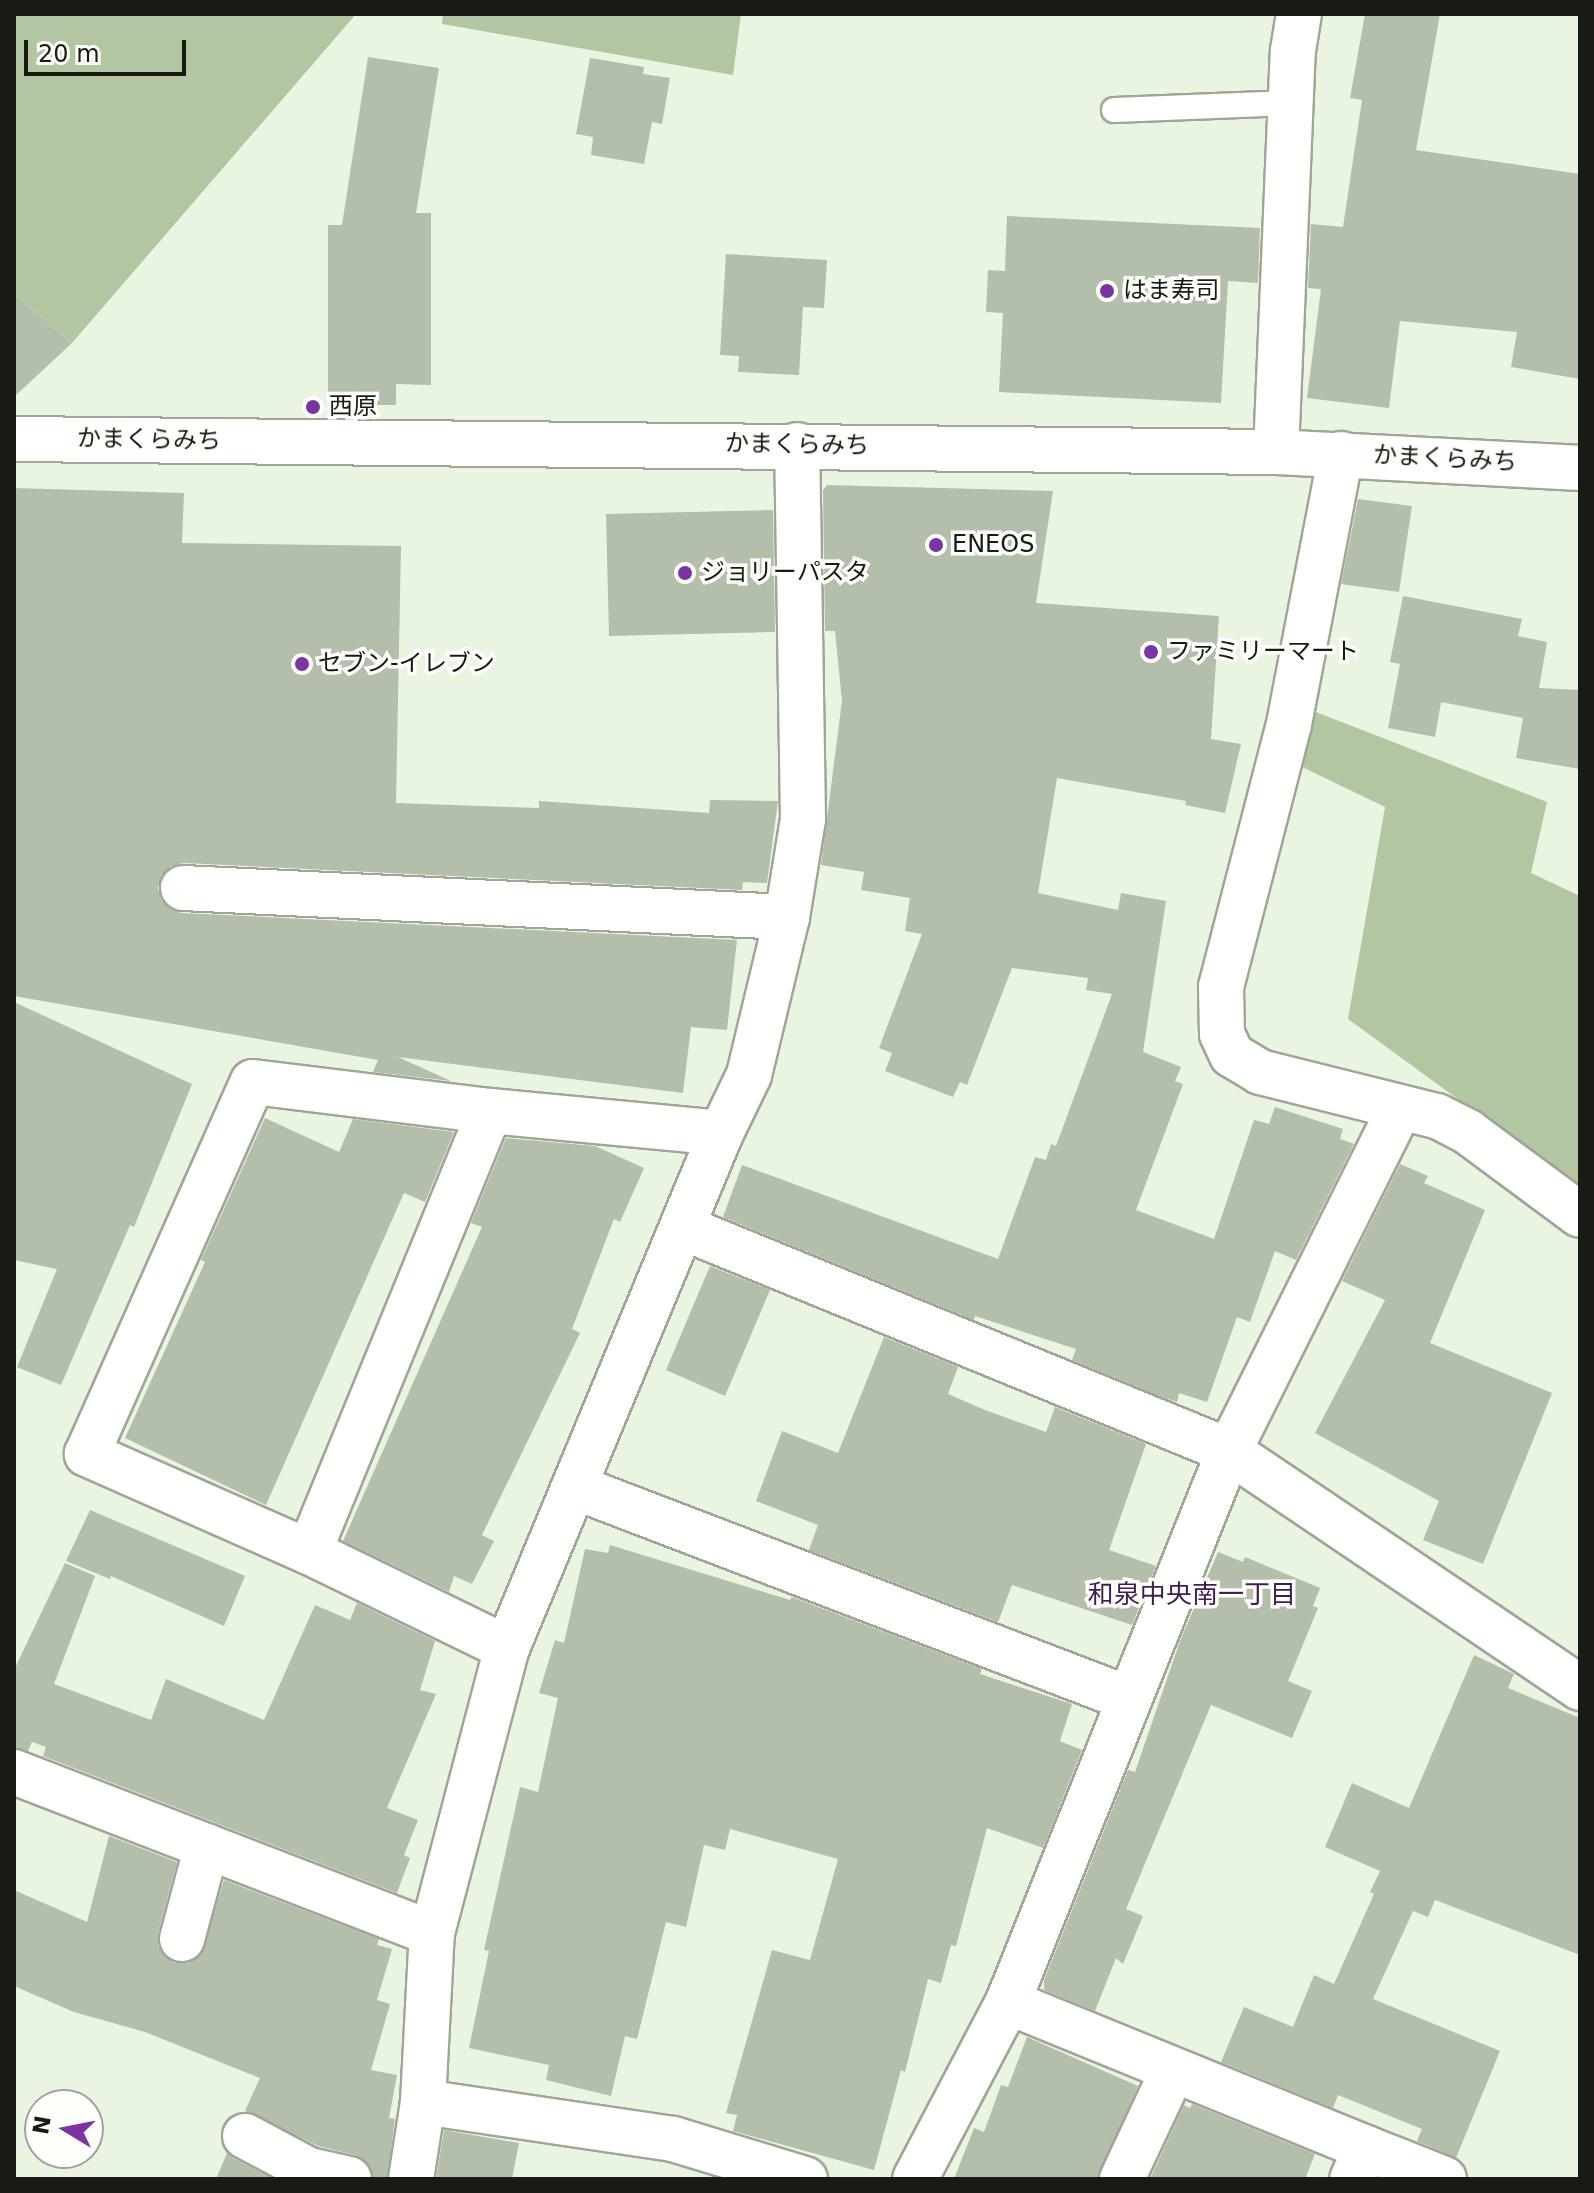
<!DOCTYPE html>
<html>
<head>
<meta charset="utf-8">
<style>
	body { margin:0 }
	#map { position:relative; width:1594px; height:2193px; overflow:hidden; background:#eaf5e1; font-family:"DejaVu Sans","Noto Sans JP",sans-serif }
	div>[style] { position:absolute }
	.green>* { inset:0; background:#b2c7a1 }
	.building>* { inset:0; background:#b3beab }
	.roads { filter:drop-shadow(2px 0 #9ca794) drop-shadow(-2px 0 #9ca794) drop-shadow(0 2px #9ca794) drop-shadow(0 -2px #9ca794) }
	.lane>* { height:24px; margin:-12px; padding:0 12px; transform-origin:12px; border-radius:12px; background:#fff }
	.street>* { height:44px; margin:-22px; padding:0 22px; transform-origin:22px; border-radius:22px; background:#fff }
	.secondary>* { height:44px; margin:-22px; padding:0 22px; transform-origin:22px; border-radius:22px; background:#fff }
	.dots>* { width:22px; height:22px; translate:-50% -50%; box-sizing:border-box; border:4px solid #fdfffb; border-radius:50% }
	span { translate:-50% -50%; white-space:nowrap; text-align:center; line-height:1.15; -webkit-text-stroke:7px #fdfffb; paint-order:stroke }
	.poi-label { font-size:24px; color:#171b13 }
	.left { translate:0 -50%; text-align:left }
	.street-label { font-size:24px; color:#171b13 }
	.neighbourhood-label { font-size:26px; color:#3f1c53 }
	.frame { position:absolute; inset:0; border:16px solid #171b13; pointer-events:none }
	.north { position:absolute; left:24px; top:2089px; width:80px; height:80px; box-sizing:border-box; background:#fdfffb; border:2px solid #a1a49e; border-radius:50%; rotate:280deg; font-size:22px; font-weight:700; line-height:32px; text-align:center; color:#171b13 }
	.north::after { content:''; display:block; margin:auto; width:28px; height:36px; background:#7d33a5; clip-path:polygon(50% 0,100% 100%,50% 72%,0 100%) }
	.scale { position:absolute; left:24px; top:40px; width:162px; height:36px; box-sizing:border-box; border:4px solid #171b13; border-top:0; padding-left:10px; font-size:24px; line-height:28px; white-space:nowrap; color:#171b13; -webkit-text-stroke:6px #fdfffb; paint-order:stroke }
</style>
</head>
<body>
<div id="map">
	<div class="green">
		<i style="clip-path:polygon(14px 14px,356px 14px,72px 343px,14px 294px)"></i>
		<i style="clip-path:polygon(443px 14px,741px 14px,733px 75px,442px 24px)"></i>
		<i style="clip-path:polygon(1316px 712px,1547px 802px,1531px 873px,1580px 896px,1580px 1188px,1348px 1019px,1385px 807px,1300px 766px)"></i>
	</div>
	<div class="building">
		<i style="clip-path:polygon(1365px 14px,1440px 14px,1416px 150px,1580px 174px,1580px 379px,1511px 367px,1517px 332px,1400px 321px,1389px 408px,1307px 398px,1321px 289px,1308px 288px,1311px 224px,1343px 227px,1362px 100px,1350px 98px)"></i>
		<i style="clip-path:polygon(368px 57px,439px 68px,416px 213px,431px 213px,431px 385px,396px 384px,396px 405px,328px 405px,328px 225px,342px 225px)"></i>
		<i style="clip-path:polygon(590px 58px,644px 67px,643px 74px,670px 78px,662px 124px,652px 122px,644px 164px,591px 155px,593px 137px,576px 134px)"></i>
		<i style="clip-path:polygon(1007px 216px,1260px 228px,1258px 283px,1228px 281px,1221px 403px,999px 392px,1003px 313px,986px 312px,988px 270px,1005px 271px)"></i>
		<i style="clip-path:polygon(726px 254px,827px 260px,824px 308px,803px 307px,799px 375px,738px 372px,739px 356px,720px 355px)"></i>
		<i style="clip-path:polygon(14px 294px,72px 343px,14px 397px)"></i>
		<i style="clip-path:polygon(827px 485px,1053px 491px,1036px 603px,1219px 616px,1211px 739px,1241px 744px,1225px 813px,1185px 805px,1186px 801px,1057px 778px,1038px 893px,1118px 910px,1121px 893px,1166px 901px,1143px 1052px,1181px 1067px,1175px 1081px,1183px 1084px,1136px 1210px,1214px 1239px,1254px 1120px,1269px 1124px,1275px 1107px,1343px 1129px,1340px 1139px,1354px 1144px,1296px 1260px,1275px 1251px,1250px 1322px,1237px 1317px,1207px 1402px,1179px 1393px,1177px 1402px,1162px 1397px,1072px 1360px,1076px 1349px,975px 1316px,974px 1320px,723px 1217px,742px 1165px,998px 1259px,1035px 1157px,1046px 1160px,1051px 1144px,1056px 1146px,1112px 994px,1086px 990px,1088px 978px,1012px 968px,967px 1085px,960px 1082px,953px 1097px,885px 1071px,892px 1053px,879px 1048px,922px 934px,905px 931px,910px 898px,861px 890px,864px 872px,821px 865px,842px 701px,835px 631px,825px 631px,823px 490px)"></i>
		<i style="clip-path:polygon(14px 488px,184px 493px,182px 543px,401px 546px,396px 803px,539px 808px,539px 801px,709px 813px,710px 800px,778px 801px,767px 883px,743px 882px,742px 890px,184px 863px,171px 866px,162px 875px,158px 888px,161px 900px,170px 909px,182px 913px,737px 940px,727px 1030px,691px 1027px,683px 1093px,398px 1057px,451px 1081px,373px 1072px,378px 1060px,14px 996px)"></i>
		<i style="clip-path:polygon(1358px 499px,1412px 506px,1399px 592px,1341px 584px)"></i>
		<i style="clip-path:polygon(773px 510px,775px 632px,609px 636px,606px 514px)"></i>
		<i style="clip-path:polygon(1403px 596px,1522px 619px,1518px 636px,1547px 642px,1539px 688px,1580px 690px,1580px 769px,1516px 758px,1523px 718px,1441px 702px,1435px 737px,1388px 728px,1400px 664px,1390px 662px)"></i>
		<i style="clip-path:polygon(14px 1002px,192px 1084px,134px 1227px,130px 1225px,61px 1385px,17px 1367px,57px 1269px,14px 1260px)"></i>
		<i style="clip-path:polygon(265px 1118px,339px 1152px,353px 1119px,454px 1132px,425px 1202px,404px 1193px,266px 1505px,125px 1438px,205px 1262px,201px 1260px)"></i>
		<i style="clip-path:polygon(506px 1138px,595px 1146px,644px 1168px,620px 1222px,614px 1219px,572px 1329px,580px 1333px,482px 1535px,494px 1541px,472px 1584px,454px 1576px,449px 1592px,343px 1541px,482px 1227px,471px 1223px)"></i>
		<i style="clip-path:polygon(1400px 1164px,1428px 1176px,1424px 1183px,1485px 1210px,1430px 1343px,1552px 1393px,1483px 1564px,1423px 1540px,1439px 1501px,1315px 1433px,1385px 1300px,1342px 1281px)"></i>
		<i style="clip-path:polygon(710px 1266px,770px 1290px,725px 1396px,666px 1370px)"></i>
		<i style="clip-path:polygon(884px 1337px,958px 1367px,948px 1394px,985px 1410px,1046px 1432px,1055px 1407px,1146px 1444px,1109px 1550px,1156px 1566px,1132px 1625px,1012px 1585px,998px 1622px,809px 1550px,818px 1525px,756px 1501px,782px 1431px,838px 1453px)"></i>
		<i style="clip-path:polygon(90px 1510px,245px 1576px,224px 1626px,111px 1576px,110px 1579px,66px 1561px)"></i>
		<i style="clip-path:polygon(610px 1545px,790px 1600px,792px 1597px,982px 1669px,980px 1674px,1072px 1704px,1060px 1741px,1082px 1750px,1043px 1848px,987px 1828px,956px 1946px,951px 1945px,941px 1983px,928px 1979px,905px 2072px,901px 2070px,874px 2170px,733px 2131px,737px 2115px,726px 2113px,772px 1950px,810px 1960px,838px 1859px,730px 1829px,725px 1850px,704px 1845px,686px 1927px,666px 1922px,637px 2039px,625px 2036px,611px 2096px,546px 2080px,549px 2065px,469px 2048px,489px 1951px,484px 1950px,520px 1787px,538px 1792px,558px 1698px,539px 1693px,555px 1640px,564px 1643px,585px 1549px,608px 1553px)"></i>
		<i style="clip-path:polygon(1218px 1552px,1243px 1562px,1245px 1557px,1320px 1588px,1313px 1606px,1318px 1608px,1288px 1681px,1312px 1691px,1292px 1738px,1211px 1705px,1126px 1909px,1143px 1916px,1123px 1964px,1116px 1958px,1095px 2011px,1044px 1990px,1044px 1980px,1128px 1770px,1135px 1772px,1180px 1641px)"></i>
		<i style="clip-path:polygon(65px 1563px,95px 1576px,54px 1684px,151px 1720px,166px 1679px,264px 1720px,315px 1605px,350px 1620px,357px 1603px,435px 1641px,420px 1690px,436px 1694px,387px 1808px,418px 1820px,404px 1855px,410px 1858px,397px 1893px,43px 1756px,46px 1747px,32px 1742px,28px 1751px,14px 1748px,14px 1670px)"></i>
		<i style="clip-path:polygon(1474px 1655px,1514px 1674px,1508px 1688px,1580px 1718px,1580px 1955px,1435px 1900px,1428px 1917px,1413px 1911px,1373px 1999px,1500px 2051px,1456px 2158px,1417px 2141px,1422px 2129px,1338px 2095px,1333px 2108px,1221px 2062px,1244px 2007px,1293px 2027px,1314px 1975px,1334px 1984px,1374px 1894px,1370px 1892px,1380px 1871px,1325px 1847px,1352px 1783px,1409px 1808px)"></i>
		<i style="clip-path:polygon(109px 1836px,177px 1862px,158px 1933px,158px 1946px,165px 1957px,175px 1963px,188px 1963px,200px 1956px,224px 1880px,379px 1939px,377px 1945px,392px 1949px,377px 2000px,390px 2004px,371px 2070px,397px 2075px,389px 2118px,395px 2119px,387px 2179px,373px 2179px,366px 2161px,355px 2155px,318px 2146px,245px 2111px,260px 2078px,145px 2032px,74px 2012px,14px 1986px,14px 1890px,87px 1922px)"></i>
		<i style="clip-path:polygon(1027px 2037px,1138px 2086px,1097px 2179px,954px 2179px,974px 2128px,984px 2132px,1001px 2085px,1008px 2087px)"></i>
		<i style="clip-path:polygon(1192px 2104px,1315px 2154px,1305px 2179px,1150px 2179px,1184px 2105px,1190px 2108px)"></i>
		<i style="clip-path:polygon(444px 2130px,519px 2143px,512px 2179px,436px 2179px)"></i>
		<i style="clip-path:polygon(227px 2153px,233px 2158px,273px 2179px,216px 2179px)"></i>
	</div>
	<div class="roads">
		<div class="lane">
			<i style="left:1114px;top:110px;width:177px;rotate:-2.3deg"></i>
		</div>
		<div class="street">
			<i style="left:1276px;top:452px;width:401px;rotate:-87.6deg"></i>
			<i style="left:1293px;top:51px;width:37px;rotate:-81deg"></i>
			<i style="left:1341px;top:454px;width:275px;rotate:100.9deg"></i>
			<i style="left:1289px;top:724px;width:272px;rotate:104.5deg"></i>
			<i style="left:1221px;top:987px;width:47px;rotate:88.8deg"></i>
			<i style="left:1222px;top:1034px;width:23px;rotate:65deg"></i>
			<i style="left:1232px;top:1055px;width:33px;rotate:31deg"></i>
			<i style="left:1260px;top:1072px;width:182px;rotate:14deg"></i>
			<i style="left:1437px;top:1116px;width:35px;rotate:27deg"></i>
			<i style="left:1468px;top:1132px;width:139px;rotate:36.5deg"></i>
			<i style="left:183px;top:888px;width:605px;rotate:2.75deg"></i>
			<i style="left:684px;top:1228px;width:589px;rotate:22.25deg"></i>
			<i style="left:1229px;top:1451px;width:424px;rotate:34deg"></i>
			<i style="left:575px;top:1487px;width:591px;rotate:20.92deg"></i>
			<i style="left:309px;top:1552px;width:477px;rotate:-67.7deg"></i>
			<i style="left:507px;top:1648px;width:220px;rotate:-154.1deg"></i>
			<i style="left:309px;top:1552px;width:243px;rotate:-156.2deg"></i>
			<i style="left:87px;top:1454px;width:407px;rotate:-66deg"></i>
			<i style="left:253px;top:1082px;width:239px;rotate:7deg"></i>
			<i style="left:490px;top:1111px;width:232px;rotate:5.4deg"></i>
			<i style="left:14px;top:1772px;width:448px;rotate:21.1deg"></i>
			<i style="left:182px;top:1939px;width:96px;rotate:-75deg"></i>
			<i style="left:1008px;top:2002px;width:387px;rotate:22.2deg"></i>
			<i style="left:1366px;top:2148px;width:34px;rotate:114deg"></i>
			<i style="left:423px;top:2102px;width:253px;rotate:8.4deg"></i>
			<i style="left:673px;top:2139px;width:138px;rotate:16.9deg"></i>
			<i style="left:245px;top:2136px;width:72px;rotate:28deg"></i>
			<i style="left:309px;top:2170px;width:41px;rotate:12.7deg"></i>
			<i style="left:1366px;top:2148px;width:84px;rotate:21.7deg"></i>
			<i style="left:411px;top:2179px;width:78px;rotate:-81.1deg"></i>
			<i style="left:423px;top:2102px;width:169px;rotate:-87deg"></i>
			<i style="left:432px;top:1933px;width:295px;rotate:-75.3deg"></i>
			<i style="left:507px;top:1648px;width:558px;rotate:-67.44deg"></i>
			<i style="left:721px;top:1133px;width:64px;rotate:-64.2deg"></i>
			<i style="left:749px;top:1075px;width:163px;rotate:-76.5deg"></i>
			<i style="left:787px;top:917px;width:99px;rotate:-80.7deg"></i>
			<i style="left:803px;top:819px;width:374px;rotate:-90.9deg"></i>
			<i style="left:915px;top:2179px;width:200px;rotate:-62.3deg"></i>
			<i style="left:1008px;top:2002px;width:594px;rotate:-68.14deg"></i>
			<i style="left:1229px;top:1451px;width:383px;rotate:-63.5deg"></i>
			<i style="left:1122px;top:2179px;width:120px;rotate:-64.9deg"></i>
		</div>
		<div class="secondary">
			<i style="left:14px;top:439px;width:1262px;rotate:0.59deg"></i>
			<i style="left:1276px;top:452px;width:304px;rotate:3deg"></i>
		</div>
	</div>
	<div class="dots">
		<i style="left:1107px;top:291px;background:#7d33a5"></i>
		<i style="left:313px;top:407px;background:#7d33a5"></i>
		<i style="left:936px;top:545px;background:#7d33a5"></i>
		<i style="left:685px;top:573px;background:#7d33a5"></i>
		<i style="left:1151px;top:652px;background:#7d33a5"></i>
		<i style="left:302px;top:664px;background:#7d33a5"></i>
	</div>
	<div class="poi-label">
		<span class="left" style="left:1123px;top:291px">はま寿司</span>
		<span class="left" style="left:329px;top:407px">西原</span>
		<span class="left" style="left:952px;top:545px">ENEOS</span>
		<span class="left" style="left:701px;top:573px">ジョリーパスタ</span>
		<span class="left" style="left:1167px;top:652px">ファミリーマート</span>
		<span class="left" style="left:318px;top:664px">セブン-イレブン</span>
	</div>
	<div class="street-label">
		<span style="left:149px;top:440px;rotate:1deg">かまくらみち</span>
		<span style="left:797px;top:445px;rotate:1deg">かまくらみち</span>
		<span style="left:1445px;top:459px;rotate:3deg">かまくらみち</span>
	</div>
	<div class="neighbourhood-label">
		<span style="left:1192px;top:1595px">和泉中央南一丁目</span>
	</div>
	<div class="frame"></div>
	<div class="north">N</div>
	<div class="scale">20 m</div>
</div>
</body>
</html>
